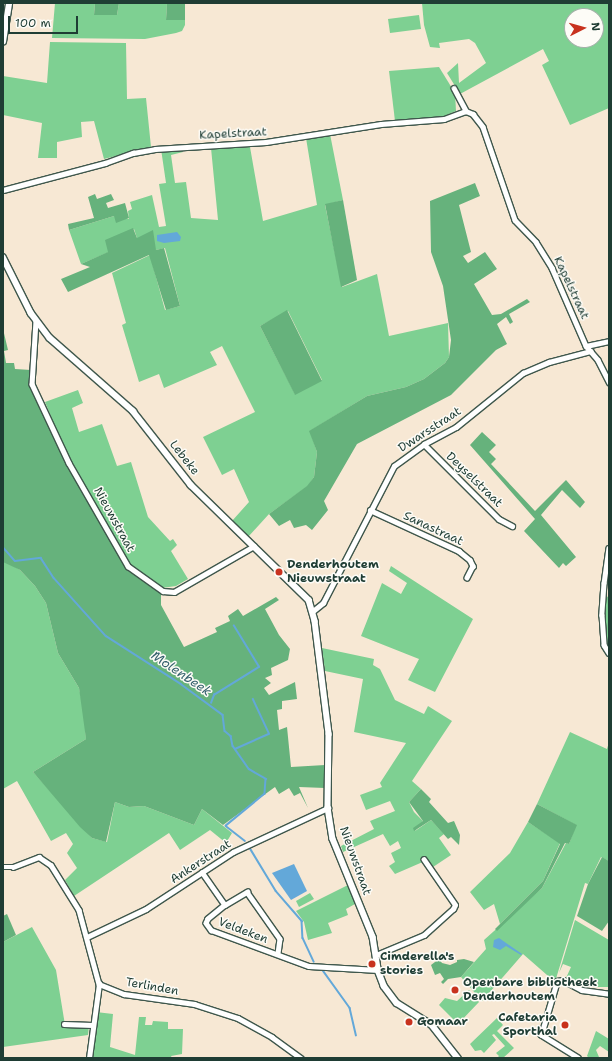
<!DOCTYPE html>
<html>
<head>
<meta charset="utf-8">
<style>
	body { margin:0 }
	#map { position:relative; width:612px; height:1061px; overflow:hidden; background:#f7e8d4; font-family:"Shantell Sans",sans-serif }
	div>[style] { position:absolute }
	.green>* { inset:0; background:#7ed092 }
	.forest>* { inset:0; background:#66b27c }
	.water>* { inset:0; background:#63a8d9 }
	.stream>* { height:1.5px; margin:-0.75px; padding:0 0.75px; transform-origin:0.75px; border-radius:0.75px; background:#63a8d9 }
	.roads { filter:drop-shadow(1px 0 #3f574c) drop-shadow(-1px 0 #3f574c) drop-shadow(0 1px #3f574c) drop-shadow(0 -1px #3f574c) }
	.minor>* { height:4.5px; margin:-2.25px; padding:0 2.25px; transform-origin:2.25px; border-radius:2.25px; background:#fff }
	.tertiary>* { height:5.5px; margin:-2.75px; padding:0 2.75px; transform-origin:2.75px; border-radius:2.75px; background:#fff }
	.dots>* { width:11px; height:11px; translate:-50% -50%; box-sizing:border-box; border:2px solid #fdfcf7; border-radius:50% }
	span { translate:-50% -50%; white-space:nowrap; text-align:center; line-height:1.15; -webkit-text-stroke:3px #fdfcf7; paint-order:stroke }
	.street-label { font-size:12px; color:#1f3d34 }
	.poi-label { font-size:12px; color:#1f3d34; font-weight:700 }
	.left { translate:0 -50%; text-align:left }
	.right { translate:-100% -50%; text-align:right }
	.water-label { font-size:13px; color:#37626e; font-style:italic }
	.frame { position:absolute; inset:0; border:4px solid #1f3d34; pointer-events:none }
	.north { position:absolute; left:564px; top:8px; width:40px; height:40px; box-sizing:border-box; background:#fdfcf7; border:1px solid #a4b0a9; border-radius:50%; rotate:84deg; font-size:11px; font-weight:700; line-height:16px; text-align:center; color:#1f3d34 }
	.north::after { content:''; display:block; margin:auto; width:14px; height:18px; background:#c8321e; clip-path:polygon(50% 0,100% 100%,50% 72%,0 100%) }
	.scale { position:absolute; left:8px; top:16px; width:70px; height:18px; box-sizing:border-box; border:2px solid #1f3d34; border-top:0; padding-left:5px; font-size:12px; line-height:14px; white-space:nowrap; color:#1f3d34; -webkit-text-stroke:3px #fdfcf7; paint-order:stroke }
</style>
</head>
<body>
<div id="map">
	<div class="green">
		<i style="clip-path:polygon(55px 3px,95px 3px,94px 15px,117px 15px,119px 3px,167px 3px,166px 20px,185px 20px,185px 25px,182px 31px,176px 33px,145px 39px,52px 38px)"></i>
		<i style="clip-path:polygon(evenodd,422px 3px,609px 3px,609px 108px,570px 125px,542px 65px,549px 61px,543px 49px,460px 94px,447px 73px,458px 63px,459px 83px,486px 63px,475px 43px,469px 39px,439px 43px,440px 48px,430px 47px,424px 25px,422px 3px,572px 16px,596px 16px,596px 40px,572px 40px,572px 16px)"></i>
		<i style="clip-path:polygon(419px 15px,421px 29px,390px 33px,388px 19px)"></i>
		<i style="clip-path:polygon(50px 42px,126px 43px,127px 99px,146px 98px,151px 147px,104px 159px,94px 121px,81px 122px,82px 137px,57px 142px,57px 158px,38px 158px,42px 123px,3px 115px,3px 76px,47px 83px)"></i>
		<i style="clip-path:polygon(439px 67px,455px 93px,456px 111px,442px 117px,395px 121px,389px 71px)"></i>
		<i style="clip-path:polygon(evenodd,330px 134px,343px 200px,325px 205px,342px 287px,377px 274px,389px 336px,448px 323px,449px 357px,445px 363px,424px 379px,406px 387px,367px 396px,310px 431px,317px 452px,314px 477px,308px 486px,269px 514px,248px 537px,232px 521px,249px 502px,234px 469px,222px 475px,203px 437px,255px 412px,222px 346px,210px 352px,217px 365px,164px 388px,159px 374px,139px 382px,122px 325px,126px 323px,112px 273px,150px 255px,165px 310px,180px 306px,165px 248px,156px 250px,137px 238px,134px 229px,109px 252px,81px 264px,69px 230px,114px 216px,129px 219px,128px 211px,132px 209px,130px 202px,152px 195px,159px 227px,166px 226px,159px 184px,166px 183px,161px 149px,182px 148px,183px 152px,171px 155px,175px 183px,186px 182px,191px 218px,218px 220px,211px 148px,250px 147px,263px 221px,317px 205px,306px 138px,330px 134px,288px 311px,322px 380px,295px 394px,260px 326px,288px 311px)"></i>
		<i style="clip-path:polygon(78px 390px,83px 403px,72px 408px,79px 432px,102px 424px,117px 466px,131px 462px,148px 517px,170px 541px,173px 539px,177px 545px,171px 551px,188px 579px,176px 586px,162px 588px,131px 567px,67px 456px,45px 402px)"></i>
		<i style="clip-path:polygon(5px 561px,20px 570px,35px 586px,46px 603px,58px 653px,79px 688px,84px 712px,86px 739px,33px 772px,92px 838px,107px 842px,115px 802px,129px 807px,144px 806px,194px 825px,202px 809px,232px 833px,226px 843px,210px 830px,180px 850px,169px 833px,74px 896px,65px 880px,77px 868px,67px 853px,73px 844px,66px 833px,51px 841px,17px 781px,3px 789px,3px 562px)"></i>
		<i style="clip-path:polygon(391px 566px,473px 619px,435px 692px,408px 680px,419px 659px,361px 636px,382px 583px,401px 594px,407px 583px,389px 571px)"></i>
		<i style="clip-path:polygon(609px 595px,609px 649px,604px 637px,604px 601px)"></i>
		<i style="clip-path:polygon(322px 648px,374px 659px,373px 665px,380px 669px,395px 700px,424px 714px,428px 706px,452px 721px,412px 781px,421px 789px,409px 802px,414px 812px,423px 821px,415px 831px,431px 820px,444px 834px,439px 838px,451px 855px,430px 869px,425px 861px,395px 874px,389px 866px,395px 862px,391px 853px,401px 848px,398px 841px,390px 846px,383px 834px,343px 852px,341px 846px,374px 829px,370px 821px,395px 811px,390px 801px,366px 810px,360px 795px,382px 787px,380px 783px,406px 743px,354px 732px,363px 679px,325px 671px)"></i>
		<i style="clip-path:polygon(570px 732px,607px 749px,609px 742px,609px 861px,601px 857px,588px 884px,585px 883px,555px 982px,523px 954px,482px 1001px,461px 977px,486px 949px,484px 940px,542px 888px,566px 843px,569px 844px,576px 825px,537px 804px)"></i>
		<i style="clip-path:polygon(528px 822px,560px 843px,543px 881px,500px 924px,494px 904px,484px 910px,470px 892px,510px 853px)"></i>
		<i style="clip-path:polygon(348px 885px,355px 904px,346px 909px,348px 915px,328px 923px,332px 933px,308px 940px,304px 922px,296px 911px)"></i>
		<i style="clip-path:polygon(310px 893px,314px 899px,299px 907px,296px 901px)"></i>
		<i style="clip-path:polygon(575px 920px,609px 940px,609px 987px,582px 987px,566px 978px,571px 967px,563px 964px,559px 973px)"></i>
		<i style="clip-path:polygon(32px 927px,56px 970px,65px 1025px,89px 1026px,88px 1035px,3px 1047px,3px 942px)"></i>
		<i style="clip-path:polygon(469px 990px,479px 1002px,458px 1024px,439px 1005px,445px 998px,457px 1001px)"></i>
		<i style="clip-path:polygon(96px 1012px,113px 1014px,110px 1047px,135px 1055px,139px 1017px,146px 1017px,145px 1025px,152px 1025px,153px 1021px,168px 1022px,168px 1029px,183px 1029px,182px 1054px,171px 1056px,172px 1058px,92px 1058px)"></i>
		<i style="clip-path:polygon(497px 1018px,503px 1025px,497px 1031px,514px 1048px,503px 1058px,497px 1058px,499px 1056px,496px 1053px,505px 1046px,494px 1034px,492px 1035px,496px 1040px,484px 1053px,481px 1050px,475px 1051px,470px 1044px)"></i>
		<i style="clip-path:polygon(596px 1031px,609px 1039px,609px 1052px,600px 1046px,596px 1050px,599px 1057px,589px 1058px,587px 1056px)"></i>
	</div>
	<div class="forest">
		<i style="clip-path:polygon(95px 3px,119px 3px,117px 15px,94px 15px)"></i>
		<i style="clip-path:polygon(167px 3px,185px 3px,185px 20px,166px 20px)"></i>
		<i style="clip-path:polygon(475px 183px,480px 196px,459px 205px,471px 252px,463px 256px,468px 263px,485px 252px,497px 269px,474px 284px,492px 315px,501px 314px,527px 299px,530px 302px,509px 314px,513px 322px,510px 324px,506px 317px,497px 324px,507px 344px,496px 350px,451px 395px,357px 444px,324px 501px,328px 510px,312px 530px,306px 525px,294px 528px,290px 520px,279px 526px,269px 514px,307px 486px,314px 477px,317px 452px,309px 431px,367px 396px,406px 387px,424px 379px,445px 363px,449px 357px,451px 340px,443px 286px,431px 252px,430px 201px)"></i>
		<i style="clip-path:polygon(95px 194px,97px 199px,111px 194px,114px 200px,106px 203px,108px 208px,125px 203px,129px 218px,116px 223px,114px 216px,69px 230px,68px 224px,94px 218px,88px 197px)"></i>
		<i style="clip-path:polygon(343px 200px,357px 280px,341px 287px,325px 204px)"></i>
		<i style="clip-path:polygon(133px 228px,137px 238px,153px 230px,156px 250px,164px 248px,180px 306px,166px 310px,149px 255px,68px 292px,61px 279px,90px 267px,81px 264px,108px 252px,105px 240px)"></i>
		<i style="clip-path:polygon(287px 310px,322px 381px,295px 395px,260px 326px)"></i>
		<i style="clip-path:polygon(3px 329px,8px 350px,4px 351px,6px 363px,14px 363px,15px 369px,31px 370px,31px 384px,43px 412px,128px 569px,161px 592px,161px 605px,184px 647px,217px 632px,215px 628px,230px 621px,228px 616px,238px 609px,243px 616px,276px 597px,279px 600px,265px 609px,279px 635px,290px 649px,288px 660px,271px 668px,272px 675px,265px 678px,271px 683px,264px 688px,269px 695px,295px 682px,297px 699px,282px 701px,282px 709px,277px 710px,279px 730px,287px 727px,291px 767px,325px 765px,325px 788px,299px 787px,308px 808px,300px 793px,294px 796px,289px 788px,279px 794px,275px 787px,223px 825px,202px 809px,194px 825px,144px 806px,129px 807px,115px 802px,106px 842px,92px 838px,80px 827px,33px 772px,86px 739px,79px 688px,58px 653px,46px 603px,35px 586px,20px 570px,3px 562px)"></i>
		<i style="clip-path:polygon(482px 432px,496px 445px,489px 452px,496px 459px,491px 464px,535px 511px,566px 480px,585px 502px,580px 508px,562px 490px,541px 515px,576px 557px,566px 566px,563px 563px,559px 568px,524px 531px,535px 519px,470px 445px)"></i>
		<i style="clip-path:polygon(421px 789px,431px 799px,429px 802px,448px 823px,454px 821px,460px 835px,459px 845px,451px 837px,448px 839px,431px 820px,414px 831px,413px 828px,423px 821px,409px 802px)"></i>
		<i style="clip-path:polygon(537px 804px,577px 825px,569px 844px,565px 843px,542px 888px,497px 931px,495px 929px,543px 881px,560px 844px,528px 822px)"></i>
		<i style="clip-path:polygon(602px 857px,609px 861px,609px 921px,602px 931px,577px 916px,588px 884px)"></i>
		<i style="clip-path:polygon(7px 914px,16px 935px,3px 942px,3px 916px)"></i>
		<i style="clip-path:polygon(439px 959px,442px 963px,450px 965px,457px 962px,457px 960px,464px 959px,474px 962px,461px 977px,448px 979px,443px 984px,441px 982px,444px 979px,440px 973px,435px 975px,431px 965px)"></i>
	</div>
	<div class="water">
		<i style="clip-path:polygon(177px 232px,181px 237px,180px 241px,164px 243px,157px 241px,157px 235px)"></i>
		<i style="clip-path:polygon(294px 864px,307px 891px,291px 900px,272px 873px)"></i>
		<i style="clip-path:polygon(499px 938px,522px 954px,521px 955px,506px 946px,500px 950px,493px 947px,494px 940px)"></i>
	</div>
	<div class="stream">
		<i style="left:3px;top:547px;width:18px;rotate:49deg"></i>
		<i style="left:15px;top:561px;width:26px;rotate:-7deg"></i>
		<i style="left:41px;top:558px;width:24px;rotate:57deg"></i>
		<i style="left:54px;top:578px;width:78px;rotate:48.1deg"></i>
		<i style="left:106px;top:636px;width:89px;rotate:32.6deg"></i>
		<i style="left:181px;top:684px;width:52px;rotate:36.4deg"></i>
		<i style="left:223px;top:715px;width:16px;rotate:83deg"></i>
		<i style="left:225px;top:731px;width:8px;rotate:40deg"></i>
		<i style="left:231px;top:736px;width:10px;rotate:79deg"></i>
		<i style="left:233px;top:746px;width:28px;rotate:55deg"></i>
		<i style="left:249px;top:769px;width:20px;rotate:30deg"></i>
		<i style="left:266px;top:779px;width:15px;rotate:94deg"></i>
		<i style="left:265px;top:794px;width:50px;rotate:140.6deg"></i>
		<i style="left:226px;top:826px;width:24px;rotate:38deg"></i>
		<i style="left:211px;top:703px;width:9px;rotate:-69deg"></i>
		<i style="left:214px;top:695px;width:53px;rotate:-31.9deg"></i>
		<i style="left:259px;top:667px;width:48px;rotate:-121.4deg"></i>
		<i style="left:235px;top:749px;width:37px;rotate:-24deg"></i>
		<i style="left:269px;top:734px;width:38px;rotate:-115deg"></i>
		<i style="left:250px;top:848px;width:50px;rotate:58.8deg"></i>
		<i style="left:276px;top:891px;width:40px;rotate:49deg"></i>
		<i style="left:302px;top:921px;width:17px;rotate:87deg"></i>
		<i style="left:303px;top:938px;width:26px;rotate:65deg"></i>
		<i style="left:322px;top:969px;width:48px;rotate:54.3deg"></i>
		<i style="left:350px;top:1008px;width:28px;rotate:77deg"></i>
	</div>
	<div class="roads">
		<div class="minor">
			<i style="left:454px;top:88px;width:26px;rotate:62deg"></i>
			<i style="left:3px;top:190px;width:106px;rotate:-14.8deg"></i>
			<i style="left:105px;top:163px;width:30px;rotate:-20deg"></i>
			<i style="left:133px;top:153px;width:22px;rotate:-10deg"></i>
			<i style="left:155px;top:149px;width:111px;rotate:-3.6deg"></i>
			<i style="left:266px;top:142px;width:116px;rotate:-8.9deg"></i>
			<i style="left:381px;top:124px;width:63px;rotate:-4.5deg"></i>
			<i style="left:444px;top:119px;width:23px;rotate:-20deg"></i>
			<i style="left:466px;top:111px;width:8px;rotate:23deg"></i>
			<i style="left:473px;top:114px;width:16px;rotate:52deg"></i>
			<i style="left:483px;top:127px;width:98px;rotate:71deg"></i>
			<i style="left:515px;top:220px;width:30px;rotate:46deg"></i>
			<i style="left:536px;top:242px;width:31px;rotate:58deg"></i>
			<i style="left:552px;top:268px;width:85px;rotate:66.4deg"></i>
			<i style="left:586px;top:346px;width:18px;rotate:49deg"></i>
			<i style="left:598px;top:360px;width:25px;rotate:63deg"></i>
			<i style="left:36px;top:321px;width:63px;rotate:93.6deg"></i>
			<i style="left:32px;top:384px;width:87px;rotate:64.9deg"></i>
			<i style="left:69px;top:463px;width:119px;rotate:60.2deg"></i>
			<i style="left:128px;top:566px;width:43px;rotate:35.5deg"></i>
			<i style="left:163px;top:591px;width:11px;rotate:5deg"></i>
			<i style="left:174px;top:592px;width:92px;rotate:-29.9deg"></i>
			<i style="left:586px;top:346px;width:24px;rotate:-12deg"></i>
			<i style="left:424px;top:444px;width:106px;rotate:45deg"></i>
			<i style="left:499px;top:519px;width:15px;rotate:28deg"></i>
			<i style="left:370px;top:510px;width:98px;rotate:24.7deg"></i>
			<i style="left:459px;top:551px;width:14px;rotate:39deg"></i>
			<i style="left:470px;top:560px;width:7px;rotate:63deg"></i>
			<i style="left:473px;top:566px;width:13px;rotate:117deg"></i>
			<i style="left:609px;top:548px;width:35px;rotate:98deg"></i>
			<i style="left:604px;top:583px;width:32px;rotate:94deg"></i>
			<i style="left:602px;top:615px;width:30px;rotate:86deg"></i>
			<i style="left:604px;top:645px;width:9px;rotate:58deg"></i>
			<i style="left:313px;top:611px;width:13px;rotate:-39deg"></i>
			<i style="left:323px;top:603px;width:154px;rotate:-62.6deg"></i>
			<i style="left:394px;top:466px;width:37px;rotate:-36deg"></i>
			<i style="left:424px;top:444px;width:36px;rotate:-28deg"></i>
			<i style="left:456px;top:427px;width:86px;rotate:-38.9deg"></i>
			<i style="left:523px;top:373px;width:28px;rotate:-23deg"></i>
			<i style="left:549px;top:362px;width:43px;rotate:-14.7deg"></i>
			<i style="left:3px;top:867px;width:10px"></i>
			<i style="left:13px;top:867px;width:28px;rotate:-21deg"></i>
			<i style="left:39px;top:857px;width:14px;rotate:34deg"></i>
			<i style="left:51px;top:865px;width:53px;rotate:58.1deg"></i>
			<i style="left:79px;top:910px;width:77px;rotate:74.9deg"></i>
			<i style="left:99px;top:984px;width:27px;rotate:22deg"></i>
			<i style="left:124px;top:994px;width:71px;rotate:8.1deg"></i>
			<i style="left:194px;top:1004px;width:46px;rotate:17.7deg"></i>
			<i style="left:238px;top:1018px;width:39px;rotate:29deg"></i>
			<i style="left:272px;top:1037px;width:36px;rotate:36deg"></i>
			<i style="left:202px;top:872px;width:40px;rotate:55.1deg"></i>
			<i style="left:225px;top:905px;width:22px;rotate:141deg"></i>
			<i style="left:208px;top:919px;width:4px;rotate:117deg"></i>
			<i style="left:206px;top:923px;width:9px;rotate:54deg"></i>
			<i style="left:211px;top:930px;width:104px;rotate:20.2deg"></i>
			<i style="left:309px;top:966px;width:69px;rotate:3.3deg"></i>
			<i style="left:225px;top:905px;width:26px;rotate:-31deg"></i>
			<i style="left:247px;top:892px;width:57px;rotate:54.9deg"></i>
			<i style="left:280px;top:939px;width:15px;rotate:98deg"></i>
			<i style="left:87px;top:937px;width:65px;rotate:-25.4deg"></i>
			<i style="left:146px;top:909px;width:104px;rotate:-33.2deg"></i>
			<i style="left:233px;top:852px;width:105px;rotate:-24.9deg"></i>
			<i style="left:376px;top:955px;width:52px;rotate:-22.6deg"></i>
			<i style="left:424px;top:935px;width:39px;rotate:-42deg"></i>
			<i style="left:453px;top:909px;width:4px;rotate:-63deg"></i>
			<i style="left:455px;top:905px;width:55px;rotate:-124.6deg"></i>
			<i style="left:64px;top:1024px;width:28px;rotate:2deg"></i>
			<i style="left:89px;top:1058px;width:75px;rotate:-82.3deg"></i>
			<i style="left:578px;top:1058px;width:44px;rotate:-148.1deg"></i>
			<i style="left:541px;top:1035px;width:56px;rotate:-73.5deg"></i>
			<i style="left:557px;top:981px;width:6px;rotate:-9deg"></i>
			<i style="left:563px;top:980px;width:21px;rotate:28deg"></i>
			<i style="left:582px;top:990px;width:27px;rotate:8deg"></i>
		</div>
		<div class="tertiary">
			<i style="left:3px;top:42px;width:39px;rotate:-81deg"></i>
			<i style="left:3px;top:257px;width:63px;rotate:63.4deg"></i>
			<i style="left:31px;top:313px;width:31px;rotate:53deg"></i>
			<i style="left:50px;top:338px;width:111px;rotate:41.3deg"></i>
			<i style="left:133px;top:411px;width:94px;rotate:51.9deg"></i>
			<i style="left:191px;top:485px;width:165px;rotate:44.3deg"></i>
			<i style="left:309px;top:600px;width:22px;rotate:74deg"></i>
			<i style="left:315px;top:621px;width:114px;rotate:82.9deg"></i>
			<i style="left:329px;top:734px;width:74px;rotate:90.8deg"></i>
			<i style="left:328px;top:808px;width:31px;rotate:81deg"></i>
			<i style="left:333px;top:839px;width:106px;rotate:67.8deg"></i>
			<i style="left:373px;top:937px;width:33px;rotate:81deg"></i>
			<i style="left:378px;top:970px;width:17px;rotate:69deg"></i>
			<i style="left:384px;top:986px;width:21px;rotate:53deg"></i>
			<i style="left:397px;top:1003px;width:41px;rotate:32.2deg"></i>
			<i style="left:432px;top:1025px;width:42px;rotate:51.8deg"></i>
		</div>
	</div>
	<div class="dots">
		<i style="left:279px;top:572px;background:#c8321e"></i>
		<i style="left:372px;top:964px;background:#c8321e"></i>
		<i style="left:455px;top:990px;background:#c8321e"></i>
		<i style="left:409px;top:1022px;background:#c8321e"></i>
		<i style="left:565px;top:1025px;background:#c8321e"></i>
	</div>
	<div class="street-label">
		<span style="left:233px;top:134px;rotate:-3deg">Kapelstraat</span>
		<span style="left:571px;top:288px;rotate:65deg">Kapelstraat</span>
		<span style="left:430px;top:430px;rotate:-33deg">Dwarsstraat</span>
		<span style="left:184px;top:458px;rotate:52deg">Lebeke</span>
		<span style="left:474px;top:480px;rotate:44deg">Deyselstraat</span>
		<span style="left:114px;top:520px;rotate:61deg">Nieuwstraat</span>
		<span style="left:433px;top:529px;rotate:25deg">Sanastraat</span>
		<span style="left:355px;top:861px;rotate:70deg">Nieuwstraat</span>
		<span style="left:201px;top:862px;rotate:-33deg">Ankerstraat</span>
		<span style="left:243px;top:931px;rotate:21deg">Veldeken</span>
		<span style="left:152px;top:987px;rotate:10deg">Terlinden</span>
	</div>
	<div class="poi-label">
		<span class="left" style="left:287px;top:572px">Denderhoutem<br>Nieuwstraat</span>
		<span class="left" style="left:380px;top:964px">Cimderella's<br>stories</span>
		<span class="left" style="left:463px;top:990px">Openbare bibliotheek<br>Denderhoutem</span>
		<span class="right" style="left:557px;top:1025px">Cafetaria<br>Sporthal</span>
		<span class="left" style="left:417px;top:1022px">Gomaar</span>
	</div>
	<div class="water-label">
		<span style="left:181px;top:674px;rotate:34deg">Molenbeek</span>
	</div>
	<div class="frame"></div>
	<div class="north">N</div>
	<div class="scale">100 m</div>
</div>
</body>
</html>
